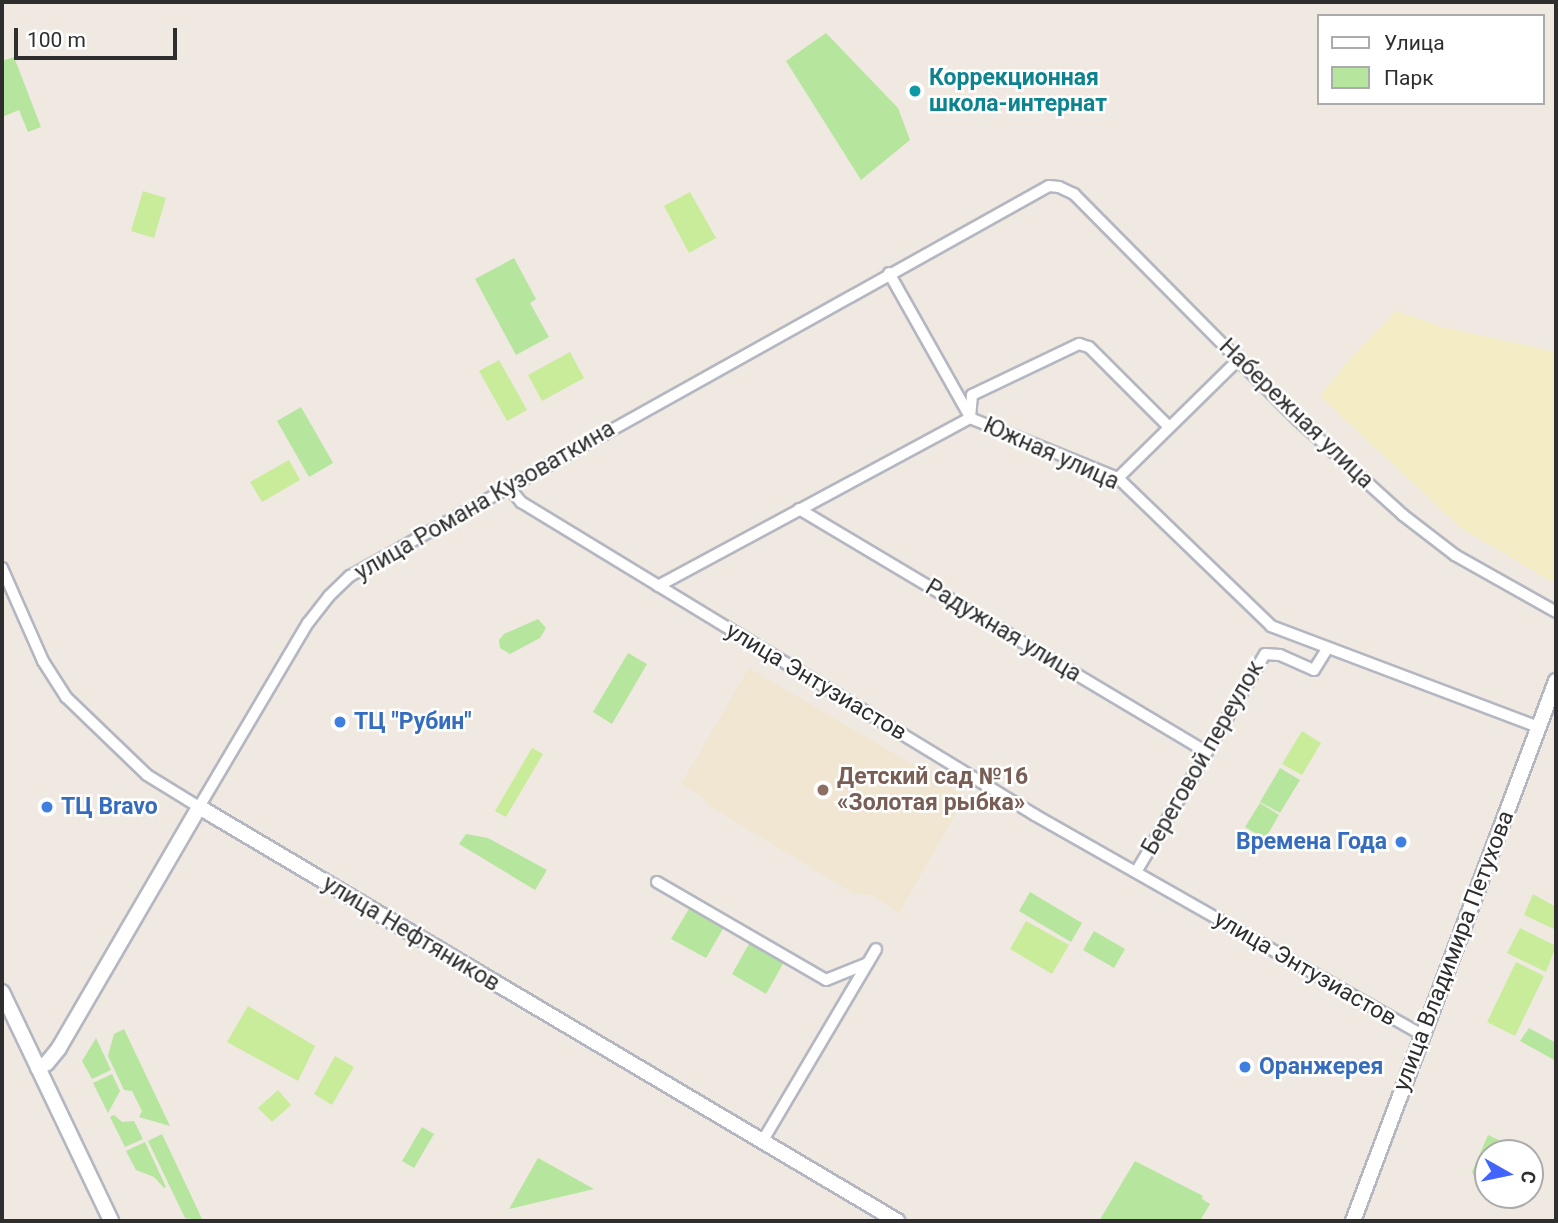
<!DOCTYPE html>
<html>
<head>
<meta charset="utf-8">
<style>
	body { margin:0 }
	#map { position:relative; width:1558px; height:1223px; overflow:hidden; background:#efe9e1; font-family:Roboto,sans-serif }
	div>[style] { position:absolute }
	.education>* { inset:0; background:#f0e6d1 }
	.green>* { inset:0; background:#b6e59e }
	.sand>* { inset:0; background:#f3ecc5 }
	.pitch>* { inset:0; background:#c9ec9a }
	.roads { filter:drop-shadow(2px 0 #b4b7c1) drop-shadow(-2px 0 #b4b7c1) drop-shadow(0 2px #b4b7c1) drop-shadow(0 -2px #b4b7c1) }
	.street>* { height:10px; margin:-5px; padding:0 5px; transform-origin:5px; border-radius:5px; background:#fff }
	.secondary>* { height:14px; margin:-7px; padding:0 7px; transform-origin:7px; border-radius:7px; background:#fff }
	.dots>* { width:19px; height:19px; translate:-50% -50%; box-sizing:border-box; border:4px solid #fff; border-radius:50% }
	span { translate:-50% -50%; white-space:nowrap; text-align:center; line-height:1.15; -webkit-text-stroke:5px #fff; paint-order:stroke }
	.culture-label { font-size:23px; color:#0d838f; font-weight:700 }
	.left { translate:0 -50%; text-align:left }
	.street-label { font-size:23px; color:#2e2e2e }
	.shop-label { font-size:23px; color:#366cbe; font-weight:700 }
	.right { translate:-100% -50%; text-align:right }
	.education-label { font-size:23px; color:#785e54; font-weight:700 }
	.frame { position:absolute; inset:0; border:4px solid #2e2e2e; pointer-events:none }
	.legend { position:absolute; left:1317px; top:14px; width:228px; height:91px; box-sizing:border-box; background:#fff; border:2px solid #ababab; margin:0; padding:9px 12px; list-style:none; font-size:21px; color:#2e2e2e }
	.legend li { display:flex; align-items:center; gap:14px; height:35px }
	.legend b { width:35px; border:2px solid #ababab }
	.north { position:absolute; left:1474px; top:1139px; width:70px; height:70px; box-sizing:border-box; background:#fff; border:2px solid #ababab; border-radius:50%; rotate:99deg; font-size:19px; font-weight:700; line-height:28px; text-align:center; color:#2e2e2e }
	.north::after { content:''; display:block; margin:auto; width:24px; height:32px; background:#4264fb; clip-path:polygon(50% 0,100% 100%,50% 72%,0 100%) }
	.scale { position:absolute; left:14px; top:28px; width:163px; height:32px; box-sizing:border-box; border:4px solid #2e2e2e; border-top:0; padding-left:9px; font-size:21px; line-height:24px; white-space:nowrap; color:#2e2e2e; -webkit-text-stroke:5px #fff; paint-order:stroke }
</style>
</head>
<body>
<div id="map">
	<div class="education">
		<i style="clip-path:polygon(749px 668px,966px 796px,899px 913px,871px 895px,854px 894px,707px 804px,705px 799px,681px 784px)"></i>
	</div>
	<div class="green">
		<i style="clip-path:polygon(826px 33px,898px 108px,910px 140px,861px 180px,786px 61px)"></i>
		<i style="clip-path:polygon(14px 57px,41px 127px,28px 132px,19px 110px,2px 117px,2px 61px)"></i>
		<i style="clip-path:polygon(514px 258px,536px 299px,530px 303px,549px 337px,516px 355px,475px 279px)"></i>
		<i style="clip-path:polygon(301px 407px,333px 463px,309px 477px,277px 421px)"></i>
		<i style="clip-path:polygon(538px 619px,546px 628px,540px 638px,510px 654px,500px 648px,499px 640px,504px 634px)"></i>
		<i style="clip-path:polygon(628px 653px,647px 664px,612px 724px,593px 712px)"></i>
		<i style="clip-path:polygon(1280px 768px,1300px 780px,1280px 813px,1260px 802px)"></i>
		<i style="clip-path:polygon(1260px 803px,1279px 815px,1265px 839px,1245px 827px)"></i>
		<i style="clip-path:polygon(466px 834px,488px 838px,547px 870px,535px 890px,459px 844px)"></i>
		<i style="clip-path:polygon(1030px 892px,1082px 923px,1071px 942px,1019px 911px)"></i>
		<i style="clip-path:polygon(690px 907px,724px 927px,706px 958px,671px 939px)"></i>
		<i style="clip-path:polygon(1094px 931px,1125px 949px,1114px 968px,1083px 950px)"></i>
		<i style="clip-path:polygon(750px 942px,784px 962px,766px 994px,732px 974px)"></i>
		<i style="clip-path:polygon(1529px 1028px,1556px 1043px,1556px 1061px,1520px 1041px)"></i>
		<i style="clip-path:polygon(124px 1029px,170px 1126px,139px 1117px,142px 1111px,132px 1091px,124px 1090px,108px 1056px,114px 1034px)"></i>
		<i style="clip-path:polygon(96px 1038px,111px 1070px,92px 1079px,82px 1061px)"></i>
		<i style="clip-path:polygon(112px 1074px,120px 1091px,108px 1113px,93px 1083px)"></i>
		<i style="clip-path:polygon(114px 1115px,122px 1122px,134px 1121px,143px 1139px,125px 1147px,110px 1117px)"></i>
		<i style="clip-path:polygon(422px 1127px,434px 1134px,414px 1168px,402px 1161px)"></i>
		<i style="clip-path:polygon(162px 1134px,203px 1221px,185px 1218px,148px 1141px)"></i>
		<i style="clip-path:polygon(1488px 1135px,1526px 1153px,1488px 1153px,1488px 1175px,1484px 1182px,1488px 1189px,1476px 1182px,1472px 1172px)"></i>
		<i style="clip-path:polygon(145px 1142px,166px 1187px,164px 1188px,154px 1177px,136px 1170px,126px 1151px)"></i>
		<i style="clip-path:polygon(538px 1158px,594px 1189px,509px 1209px)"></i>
		<i style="clip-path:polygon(1135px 1161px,1203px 1196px,1202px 1199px,1210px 1204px,1200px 1221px,1099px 1221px)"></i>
	</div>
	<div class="sand">
		<i style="clip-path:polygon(1396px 311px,1442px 327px,1556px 352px,1556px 584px,1461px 528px,1320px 396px,1351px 358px)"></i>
	</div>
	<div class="pitch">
		<i style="clip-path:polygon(143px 191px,166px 198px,154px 238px,131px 231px)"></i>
		<i style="clip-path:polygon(690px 192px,716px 238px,689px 253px,664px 206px)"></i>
		<i style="clip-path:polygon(570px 352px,584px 378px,542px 401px,528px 375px)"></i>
		<i style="clip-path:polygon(499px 360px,527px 410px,507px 421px,479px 371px)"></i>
		<i style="clip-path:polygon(289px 460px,300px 480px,262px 502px,250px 482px)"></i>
		<i style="clip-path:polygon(1302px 731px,1321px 743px,1302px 775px,1282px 764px)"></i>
		<i style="clip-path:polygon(532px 748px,543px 754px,506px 817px,495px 811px)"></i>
		<i style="clip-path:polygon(1533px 894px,1556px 907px,1556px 930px,1524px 915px)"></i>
		<i style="clip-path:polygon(1026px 921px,1069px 945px,1052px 974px,1010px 949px)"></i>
		<i style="clip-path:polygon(1520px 928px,1556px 946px,1546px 972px,1507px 953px)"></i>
		<i style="clip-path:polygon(1516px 962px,1544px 976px,1515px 1036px,1487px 1022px)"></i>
		<i style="clip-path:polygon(248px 1006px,315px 1046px,298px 1081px,227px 1042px)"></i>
		<i style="clip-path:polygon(335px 1056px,354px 1067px,332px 1105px,314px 1094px)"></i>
		<i style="clip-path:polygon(278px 1090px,291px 1105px,272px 1122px,258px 1108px)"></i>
	</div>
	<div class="roads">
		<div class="street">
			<i style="left:889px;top:273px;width:165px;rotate:60.6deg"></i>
			<i style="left:970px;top:418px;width:23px;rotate:-85deg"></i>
			<i style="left:972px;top:395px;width:119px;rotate:-25.5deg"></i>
			<i style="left:1079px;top:344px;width:10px;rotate:17deg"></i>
			<i style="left:1089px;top:347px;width:113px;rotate:45deg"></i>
			<i style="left:1118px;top:478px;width:168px;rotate:-44.5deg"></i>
			<i style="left:508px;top:486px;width:21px;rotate:51deg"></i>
			<i style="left:521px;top:502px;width:602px;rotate:31.34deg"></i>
			<i style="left:1035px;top:815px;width:445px;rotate:29.6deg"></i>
			<i style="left:799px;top:509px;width:474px;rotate:30.8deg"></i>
			<i style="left:2px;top:568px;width:102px;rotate:66.2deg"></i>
			<i style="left:43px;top:661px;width:43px;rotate:57.4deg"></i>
			<i style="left:66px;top:697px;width:112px;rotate:43.9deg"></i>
			<i style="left:147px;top:775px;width:61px;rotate:31.6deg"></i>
			<i style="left:199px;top:807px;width:214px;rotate:-59.4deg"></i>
			<i style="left:308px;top:623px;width:34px;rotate:-52deg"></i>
			<i style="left:329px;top:596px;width:29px;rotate:-44deg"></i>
			<i style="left:350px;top:576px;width:800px;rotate:-29.16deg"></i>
			<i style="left:1049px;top:186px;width:10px;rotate:6deg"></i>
			<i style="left:1059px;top:187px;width:17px;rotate:25deg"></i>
			<i style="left:1074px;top:194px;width:318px;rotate:45.3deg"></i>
			<i style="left:1298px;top:420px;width:142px;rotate:42.1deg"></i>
			<i style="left:1403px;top:515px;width:66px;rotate:37.6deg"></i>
			<i style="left:1455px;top:555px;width:116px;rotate:29.4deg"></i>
			<i style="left:658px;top:586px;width:354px;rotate:-28.3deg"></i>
			<i style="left:970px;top:418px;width:160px;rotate:22.1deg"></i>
			<i style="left:1118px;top:478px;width:213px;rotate:44deg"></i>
			<i style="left:1271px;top:626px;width:285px;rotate:20.7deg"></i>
			<i style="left:1136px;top:872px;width:253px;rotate:-59.4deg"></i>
			<i style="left:1265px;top:654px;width:15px;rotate:4deg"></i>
			<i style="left:1280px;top:655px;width:37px;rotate:24deg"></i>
			<i style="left:1314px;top:670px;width:26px;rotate:-58deg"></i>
			<i style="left:657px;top:882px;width:195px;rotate:30.1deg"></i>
			<i style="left:826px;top:980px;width:45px;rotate:-22deg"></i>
			<i style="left:762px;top:1142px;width:224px;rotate:-59.4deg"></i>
		</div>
		<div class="secondary">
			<i style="left:2px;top:992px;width:254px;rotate:64.5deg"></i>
			<i style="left:38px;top:1068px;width:10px;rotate:-29deg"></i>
			<i style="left:47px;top:1063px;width:19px;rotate:-51deg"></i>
			<i style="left:59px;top:1048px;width:279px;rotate:-59.8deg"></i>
			<i style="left:199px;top:807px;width:812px;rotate:30.67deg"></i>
			<i style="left:1353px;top:1221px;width:577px;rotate:-69.4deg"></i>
		</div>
	</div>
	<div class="dots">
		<i style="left:915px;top:91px;background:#0f9aa8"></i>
		<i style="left:340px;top:722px;background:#3f7fe0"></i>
		<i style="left:823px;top:790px;background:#8d6e63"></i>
		<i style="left:47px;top:807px;background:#3f7fe0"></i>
		<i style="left:1401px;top:842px;background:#3f7fe0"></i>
		<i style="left:1245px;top:1067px;background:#3f7fe0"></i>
	</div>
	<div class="culture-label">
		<span class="left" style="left:929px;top:91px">Коррекционная<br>школа-интернат</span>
	</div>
	<div class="street-label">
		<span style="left:1296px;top:414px;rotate:44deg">Набережная улица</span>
		<span style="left:1051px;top:454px;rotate:24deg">Южная улица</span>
		<span style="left:485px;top:501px;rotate:-30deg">улица Романа Кузоваткина</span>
		<span style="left:1003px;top:631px;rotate:31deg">Радужная улица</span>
		<span style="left:816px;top:682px;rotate:31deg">улица Энтузиастов</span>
		<span style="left:1203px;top:758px;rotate:-60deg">Береговой переулок</span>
		<span style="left:411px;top:934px;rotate:31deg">улица Нефтяников</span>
		<span style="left:1454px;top:951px;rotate:-69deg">улица Владимира Петухова</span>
		<span style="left:1305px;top:969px;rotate:30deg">улица Энтузиастов</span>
	</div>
	<div class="shop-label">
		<span class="left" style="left:354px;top:722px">ТЦ "Рубин"</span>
		<span class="left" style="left:61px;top:807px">ТЦ Bravo</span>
		<span class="right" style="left:1387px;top:842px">Времена Года</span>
		<span class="left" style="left:1259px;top:1067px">Оранжерея</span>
	</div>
	<div class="education-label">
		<span class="left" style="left:837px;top:790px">Детский сад №16<br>«Золотая рыбка»</span>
	</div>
	<div class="frame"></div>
	<ul class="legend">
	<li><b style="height:9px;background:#fff"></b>Улица</li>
	<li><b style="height:19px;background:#b6e59e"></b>Парк</li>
	</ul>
	<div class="north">С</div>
	<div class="scale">100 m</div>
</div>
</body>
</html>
